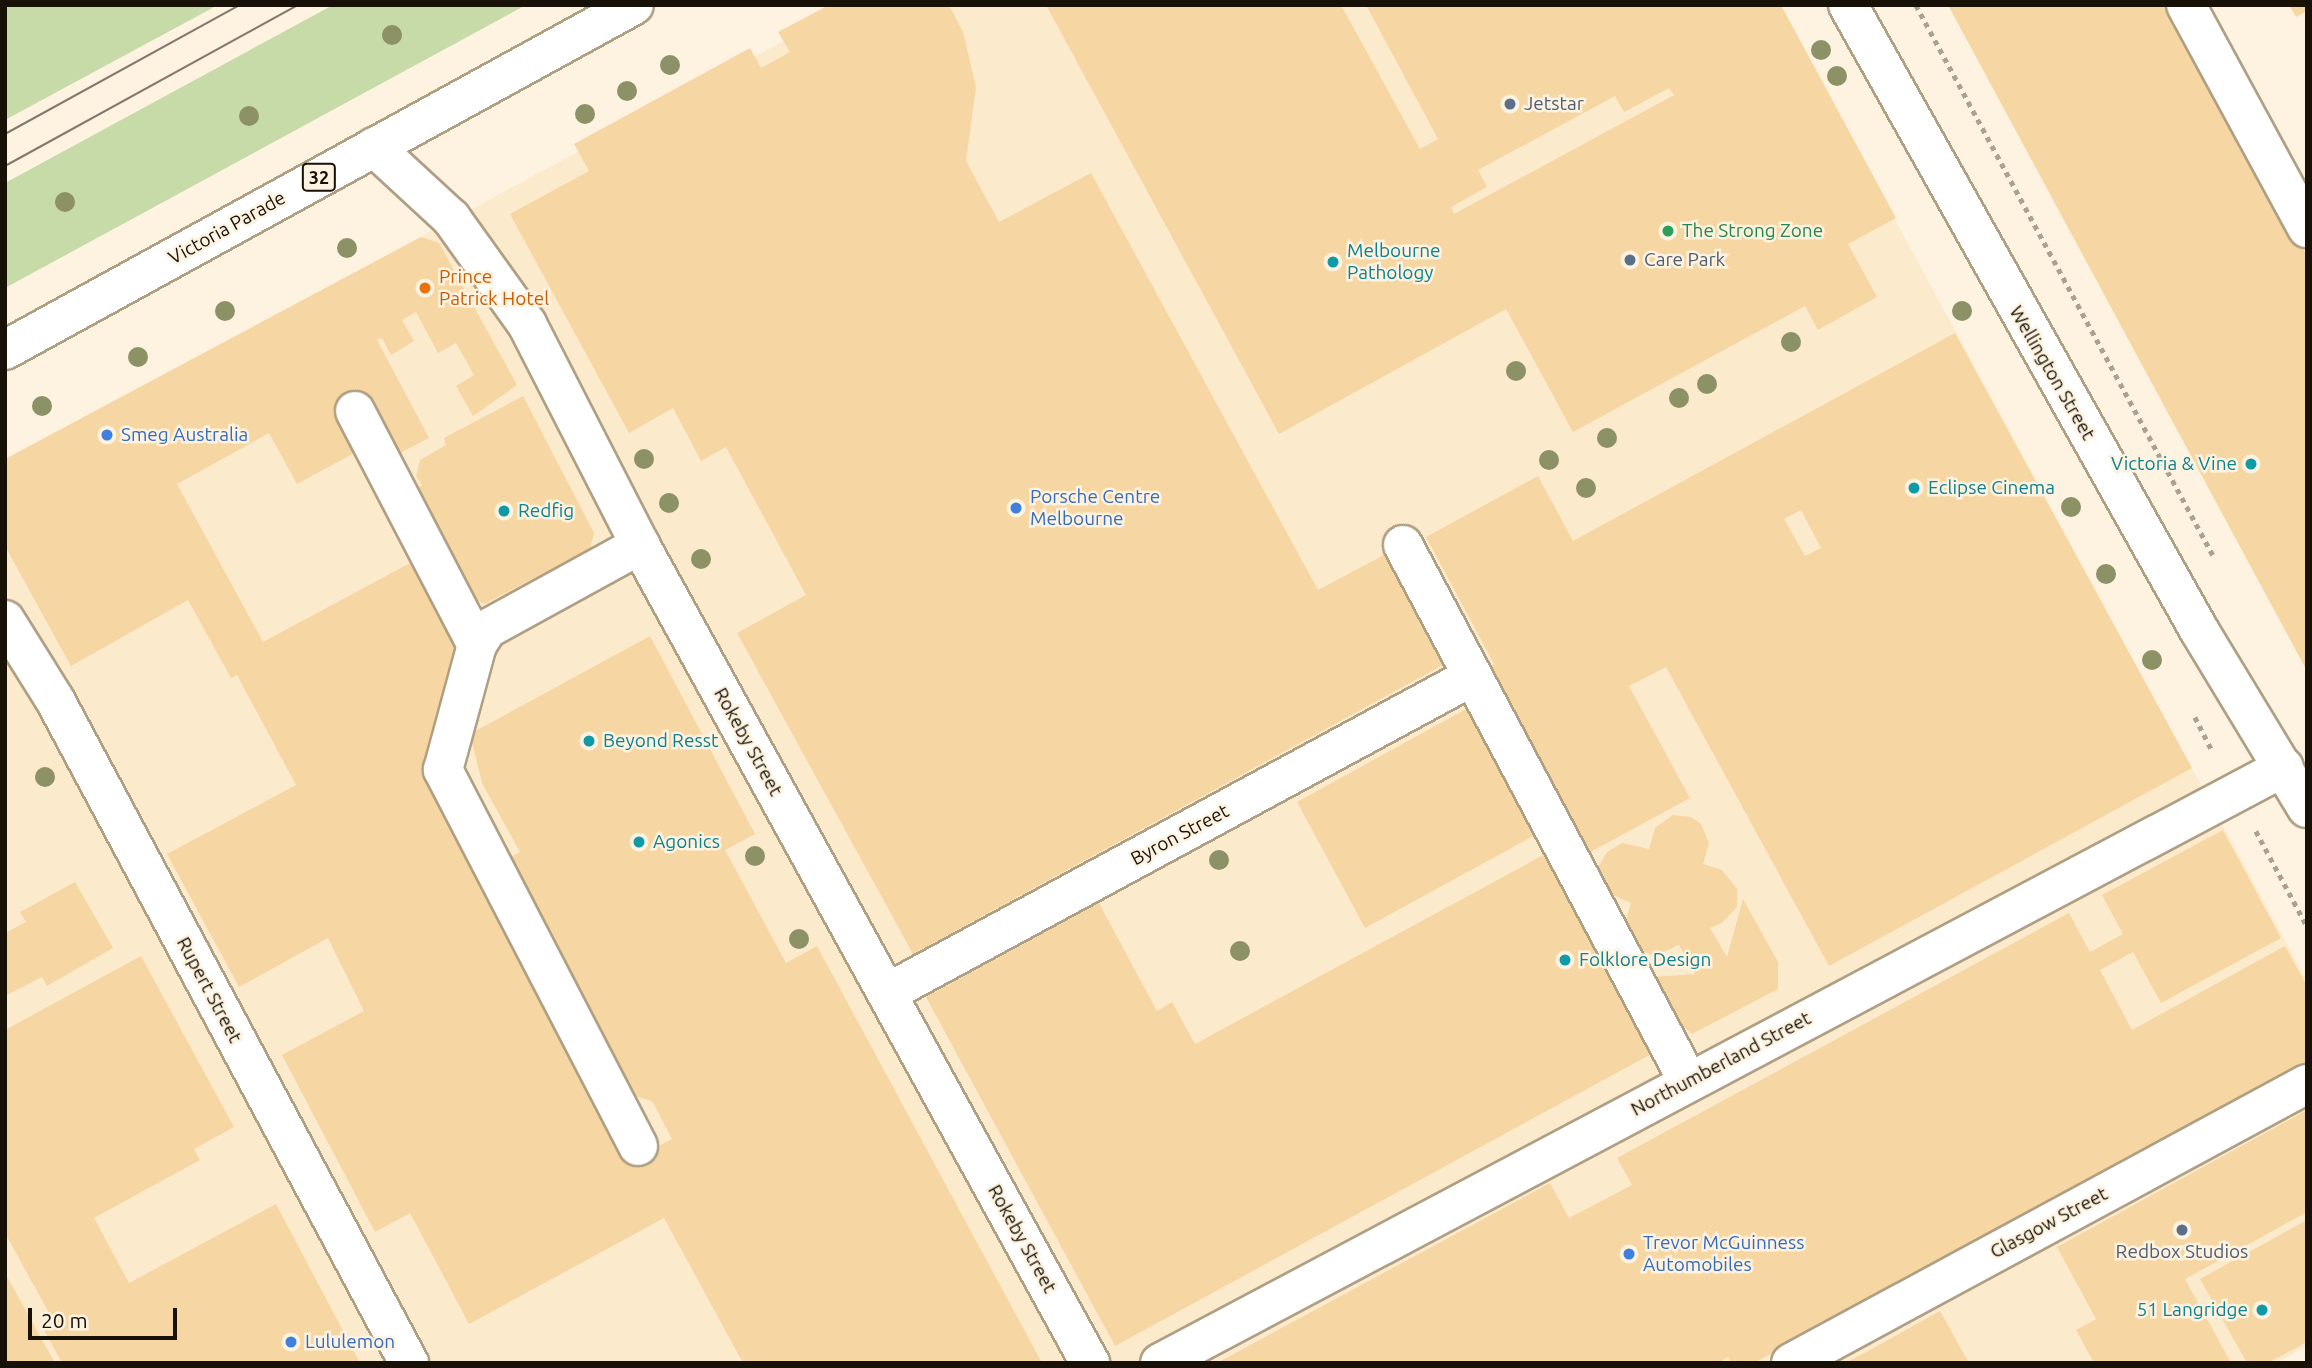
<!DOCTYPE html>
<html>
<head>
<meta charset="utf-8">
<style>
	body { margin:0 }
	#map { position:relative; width:2312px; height:1368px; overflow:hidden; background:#fef3e1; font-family:Ubuntu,sans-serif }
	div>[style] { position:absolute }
	.built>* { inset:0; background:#fceacd }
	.green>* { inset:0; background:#c7dba9 }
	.building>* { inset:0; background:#f6d6a2 }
	.path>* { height:4.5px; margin-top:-2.25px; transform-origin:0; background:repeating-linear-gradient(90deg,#aaa192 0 5px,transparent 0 10px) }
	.roads { filter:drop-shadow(2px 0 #af9f83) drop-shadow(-2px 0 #af9f83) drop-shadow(0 2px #af9f83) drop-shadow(0 -2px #af9f83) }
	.minor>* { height:38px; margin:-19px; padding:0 19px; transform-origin:19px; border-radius:19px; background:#fff }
	.major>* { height:38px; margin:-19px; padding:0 19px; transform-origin:19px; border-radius:19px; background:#fff }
	.tram>* { height:2px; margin:-1px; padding:0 1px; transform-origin:1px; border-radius:1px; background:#82796c }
	.trees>* { width:20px; height:20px; margin:-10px; border-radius:50%; background:#8c9166 }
	.dots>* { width:19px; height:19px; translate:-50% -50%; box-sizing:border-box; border:4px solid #fef3e1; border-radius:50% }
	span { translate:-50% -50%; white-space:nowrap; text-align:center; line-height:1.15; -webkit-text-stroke:5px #fef3e1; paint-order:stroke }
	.shield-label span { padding:2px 5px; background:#fef3e1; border:2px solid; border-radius:5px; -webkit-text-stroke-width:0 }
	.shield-label { font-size:18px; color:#171107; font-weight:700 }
	.service-label { font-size:19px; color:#4e5e75 }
	.left { translate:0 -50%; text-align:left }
	.street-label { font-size:19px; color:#171107 }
	.leisure-label { font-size:19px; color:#27864d }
	.culture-label { font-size:19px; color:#0d838f }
	.right { translate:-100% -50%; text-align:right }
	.food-label { font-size:19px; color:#c56008 }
	.shop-label { font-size:19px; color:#366cbe }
	.frame { position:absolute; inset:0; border:7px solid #171107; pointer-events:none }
	.scale { position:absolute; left:28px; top:1308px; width:149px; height:32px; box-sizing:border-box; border:4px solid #171107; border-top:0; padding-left:9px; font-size:21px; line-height:24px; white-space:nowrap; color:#171107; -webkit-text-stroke:5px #fef3e1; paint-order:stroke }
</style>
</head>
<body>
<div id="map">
	<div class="built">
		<i style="clip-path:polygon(850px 5px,1779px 5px,2307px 981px,2307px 1346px,2277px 1363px,5px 1363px,5px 461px)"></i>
	</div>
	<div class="green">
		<i style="clip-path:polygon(5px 5px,218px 5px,5px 120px)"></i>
		<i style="clip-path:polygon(333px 5px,526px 5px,5px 288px,5px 183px)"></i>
	</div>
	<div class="building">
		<i style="clip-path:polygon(829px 5px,949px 5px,963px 32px,976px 87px,966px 161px,999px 222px,1091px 173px,1318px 590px,1384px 555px,1443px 665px,913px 954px,737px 633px,806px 595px,726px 447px,701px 461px,673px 408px,629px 433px,510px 214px,589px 171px,574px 144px,750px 48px,761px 68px,790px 52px,778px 32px)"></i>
		<i style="clip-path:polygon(evenodd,1046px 5px,1341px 5px,1420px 149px,1438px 139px,1366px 5px,1781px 5px,1896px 218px,1848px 244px,1877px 297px,1818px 330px,1805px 306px,1573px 432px,1506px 309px,1279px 434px,1046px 5px,1669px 88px,1674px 95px,1454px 214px,1451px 207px,1487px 187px,1478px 170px,1615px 96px,1624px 112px,1669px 88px)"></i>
		<i style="clip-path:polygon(1948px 5px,2173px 5px,2307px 256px,2307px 671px)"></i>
		<i style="clip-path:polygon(2289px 5px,2307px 5px,2307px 11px,2296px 17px)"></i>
		<i style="clip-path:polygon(421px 237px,439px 243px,517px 385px,473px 416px,456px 386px,474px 375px,456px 343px,438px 353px,416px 312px,402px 320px,414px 341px,391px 355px,382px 338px,377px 340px,429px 438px,398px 454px,358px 451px,297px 484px,269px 433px,177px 484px,263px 642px,412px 562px,463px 655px,427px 766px,633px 1160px,672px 1139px,652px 1101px,628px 1094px,503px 861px,520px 852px,482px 783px,470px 734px,650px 636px,755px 834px,725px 850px,786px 963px,817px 946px,1042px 1363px,743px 1363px,664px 1218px,469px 1324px,410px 1213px,375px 1232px,282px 1055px,364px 1011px,328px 938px,239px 987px,167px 854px,296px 785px,237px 675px,231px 678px,188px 600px,71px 666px,5px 546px,5px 459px)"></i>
		<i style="clip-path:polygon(evenodd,1955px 333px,2192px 768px,1829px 966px,1666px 667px,1629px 686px,1690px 798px,1583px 856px,1482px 671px,1494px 664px,1426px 537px,1538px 476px,1573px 541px,1955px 333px,1801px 510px,1821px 548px,1805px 556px,1784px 519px,1801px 510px)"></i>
		<i style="clip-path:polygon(523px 396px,594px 533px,590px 549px,484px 604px,468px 594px,415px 490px,422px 485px,416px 476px,420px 460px,446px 445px,444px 438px)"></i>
		<i style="clip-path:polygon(1468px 708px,1537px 834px,1365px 928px,1297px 802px)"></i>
		<i style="clip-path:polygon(1673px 815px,1691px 817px,1701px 824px,1709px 843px,1703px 864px,1722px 870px,1737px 889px,1737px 907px,1722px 923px,1710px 928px,1727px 957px,1743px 899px,1778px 962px,1778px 989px,1692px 1034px,1673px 1018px,1652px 977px,1695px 974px,1679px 945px,1654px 956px,1637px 949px,1625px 923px,1631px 903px,1606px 892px,1599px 876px,1598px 867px,1607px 852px,1622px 843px,1649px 849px,1655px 828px)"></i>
		<i style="clip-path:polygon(2223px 830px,2281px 938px,2161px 1003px,2133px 952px,2100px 970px,2132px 1030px,2285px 946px,2307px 986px,2307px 1063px,1754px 1363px,1731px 1363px,1728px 1357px,1718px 1363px,1217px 1363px,1550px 1183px,1569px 1218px,1632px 1185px,1617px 1158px,2069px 913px,2090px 952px,2123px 934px,2102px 895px)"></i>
		<i style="clip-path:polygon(1547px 853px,1655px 1052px,1115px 1346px,926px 997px,1099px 903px,1157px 1011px,1172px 1002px,1195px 1044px)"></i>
		<i style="clip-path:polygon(75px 882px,113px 948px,47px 986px,42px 977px,5px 996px,5px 933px,26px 922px,20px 912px)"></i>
		<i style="clip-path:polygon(141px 956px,234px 1127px,194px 1149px,200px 1160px,94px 1218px,129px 1283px,276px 1204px,360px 1363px,62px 1363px,43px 1328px,54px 1322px,5px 1233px,5px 1030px)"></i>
		<i style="clip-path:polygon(2307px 1110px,2307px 1212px,2185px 1279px,2231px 1363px,2094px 1363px,2076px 1330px,2096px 1319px,2057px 1247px)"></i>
		<i style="clip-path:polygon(2307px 1220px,2307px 1342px,2268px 1363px,2247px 1363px,2200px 1279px)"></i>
		<i style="clip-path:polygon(5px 1273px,55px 1363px,5px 1363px)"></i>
		<i style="clip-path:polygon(1940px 1311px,1969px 1363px,1845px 1363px,1870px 1350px)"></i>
	</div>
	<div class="path">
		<i style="left:1916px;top:5px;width:630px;rotate:61.64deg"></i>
		<i style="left:2195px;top:717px;width:39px;rotate:63deg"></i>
		<i style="left:2256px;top:831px;width:108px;rotate:61.8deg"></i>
	</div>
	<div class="roads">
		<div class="minor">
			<i style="left:1848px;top:5px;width:717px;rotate:60.68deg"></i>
			<i style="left:2199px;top:630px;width:208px;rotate:58.8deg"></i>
			<i style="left:2186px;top:5px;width:254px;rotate:61.5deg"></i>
			<i style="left:374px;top:147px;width:105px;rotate:42.7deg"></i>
			<i style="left:451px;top:218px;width:130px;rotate:54.4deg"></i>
			<i style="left:527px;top:324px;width:248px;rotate:62.9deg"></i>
			<i style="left:640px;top:545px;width:934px;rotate:61.18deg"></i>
			<i style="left:355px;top:411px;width:264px;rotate:62.5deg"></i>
			<i style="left:1403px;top:545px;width:607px;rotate:62deg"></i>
			<i style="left:5px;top:620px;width:94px;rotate:58deg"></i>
			<i style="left:55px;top:700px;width:752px;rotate:61.9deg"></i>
			<i style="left:887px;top:993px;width:666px;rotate:-28.41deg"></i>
			<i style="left:638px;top:1146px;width:424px;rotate:-117.4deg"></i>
			<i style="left:443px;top:770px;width:130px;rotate:-74.8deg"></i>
			<i style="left:477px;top:645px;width:19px;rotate:-58deg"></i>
			<i style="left:487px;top:629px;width:175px;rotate:-28.8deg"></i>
			<i style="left:1160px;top:1363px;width:1272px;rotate:-27.93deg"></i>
			<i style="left:1791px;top:1363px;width:587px;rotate:-28.4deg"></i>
		</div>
		<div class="major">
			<i style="left:5px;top:350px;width:717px;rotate:-28.74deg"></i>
		</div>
	</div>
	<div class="tram">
		<i style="left:5px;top:134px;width:268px;rotate:-28.8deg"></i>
		<i style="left:5px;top:166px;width:334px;rotate:-28.8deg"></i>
	</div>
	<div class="trees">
		<i style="left:392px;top:35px"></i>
		<i style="left:1821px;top:50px"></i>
		<i style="left:670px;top:65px"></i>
		<i style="left:1837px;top:76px"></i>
		<i style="left:627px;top:91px"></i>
		<i style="left:585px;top:114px"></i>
		<i style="left:249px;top:116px"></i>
		<i style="left:65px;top:202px"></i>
		<i style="left:347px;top:248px"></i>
		<i style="left:225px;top:311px"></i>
		<i style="left:1962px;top:311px"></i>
		<i style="left:1791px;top:342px"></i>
		<i style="left:138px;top:357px"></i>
		<i style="left:1516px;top:371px"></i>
		<i style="left:1707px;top:384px"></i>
		<i style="left:1679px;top:398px"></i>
		<i style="left:42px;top:406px"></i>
		<i style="left:1607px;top:438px"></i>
		<i style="left:644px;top:459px"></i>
		<i style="left:1549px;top:460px"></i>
		<i style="left:1586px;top:488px"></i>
		<i style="left:669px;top:503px"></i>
		<i style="left:2071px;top:507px"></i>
		<i style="left:701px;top:559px"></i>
		<i style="left:2106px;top:574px"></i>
		<i style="left:2152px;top:660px"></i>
		<i style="left:45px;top:777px"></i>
		<i style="left:755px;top:856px"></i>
		<i style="left:1219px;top:860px"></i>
		<i style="left:799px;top:939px"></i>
		<i style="left:1240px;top:951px"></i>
	</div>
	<div class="dots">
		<i style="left:1510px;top:104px;background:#5c6f8a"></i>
		<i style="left:1668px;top:231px;background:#2e9e5b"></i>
		<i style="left:1630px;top:260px;background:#5c6f8a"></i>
		<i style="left:1333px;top:262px;background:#0f9aa8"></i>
		<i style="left:425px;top:288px;background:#e8710a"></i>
		<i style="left:107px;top:435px;background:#3f7fe0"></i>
		<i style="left:2251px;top:464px;background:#0f9aa8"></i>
		<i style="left:1914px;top:488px;background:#0f9aa8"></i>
		<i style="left:1016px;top:508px;background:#3f7fe0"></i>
		<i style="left:504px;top:511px;background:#0f9aa8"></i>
		<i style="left:589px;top:741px;background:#0f9aa8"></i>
		<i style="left:639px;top:842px;background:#0f9aa8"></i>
		<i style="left:1565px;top:960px;background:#0f9aa8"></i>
		<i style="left:2182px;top:1230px;background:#5c6f8a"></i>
		<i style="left:1629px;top:1254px;background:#3f7fe0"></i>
		<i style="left:2262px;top:1310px;background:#0f9aa8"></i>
		<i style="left:291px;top:1342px;background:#3f7fe0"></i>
	</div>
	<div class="shield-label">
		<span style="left:319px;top:177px">32</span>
	</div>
	<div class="service-label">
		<span class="left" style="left:1524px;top:104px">Jetstar</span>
		<span class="left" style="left:1644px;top:260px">Care Park</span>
		<span style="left:2182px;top:1252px">Redbox Studios</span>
	</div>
	<div class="street-label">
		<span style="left:227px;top:228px;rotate:-29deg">Victoria Parade</span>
		<span style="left:2052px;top:373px;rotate:60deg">Wellington Street</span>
		<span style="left:748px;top:742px;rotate:61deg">Rokeby Street</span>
		<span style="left:1180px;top:835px;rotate:-28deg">Byron Street</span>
		<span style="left:209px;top:990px;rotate:62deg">Rupert Street</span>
		<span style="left:1721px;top:1064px;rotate:-28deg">Northumberland Street</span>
		<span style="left:2049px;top:1223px;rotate:-28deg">Glasgow Street</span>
		<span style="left:1022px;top:1239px;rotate:61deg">Rokeby Street</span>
	</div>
	<div class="leisure-label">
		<span class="left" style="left:1682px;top:231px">The Strong Zone</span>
	</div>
	<div class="culture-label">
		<span class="left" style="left:1347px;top:262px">Melbourne<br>Pathology</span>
		<span class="right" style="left:2237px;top:464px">Victoria &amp; Vine</span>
		<span class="left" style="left:1928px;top:488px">Eclipse Cinema</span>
		<span class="left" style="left:518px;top:511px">Redfig</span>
		<span class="left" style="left:603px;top:741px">Beyond Resst</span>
		<span class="left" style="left:653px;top:842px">Agonics</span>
		<span class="left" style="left:1579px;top:960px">Folklore Design</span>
		<span class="right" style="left:2248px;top:1310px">51 Langridge</span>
	</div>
	<div class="food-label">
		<span class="left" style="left:439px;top:288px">Prince<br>Patrick Hotel</span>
	</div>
	<div class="shop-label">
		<span class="left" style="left:121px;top:435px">Smeg Australia</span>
		<span class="left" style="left:1030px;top:508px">Porsche Centre<br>Melbourne</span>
		<span class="left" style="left:1643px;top:1254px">Trevor McGuinness<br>Automobiles</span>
		<span class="left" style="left:305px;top:1342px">Lululemon</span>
	</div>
	<div class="frame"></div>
	<div class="scale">20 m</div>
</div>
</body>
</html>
